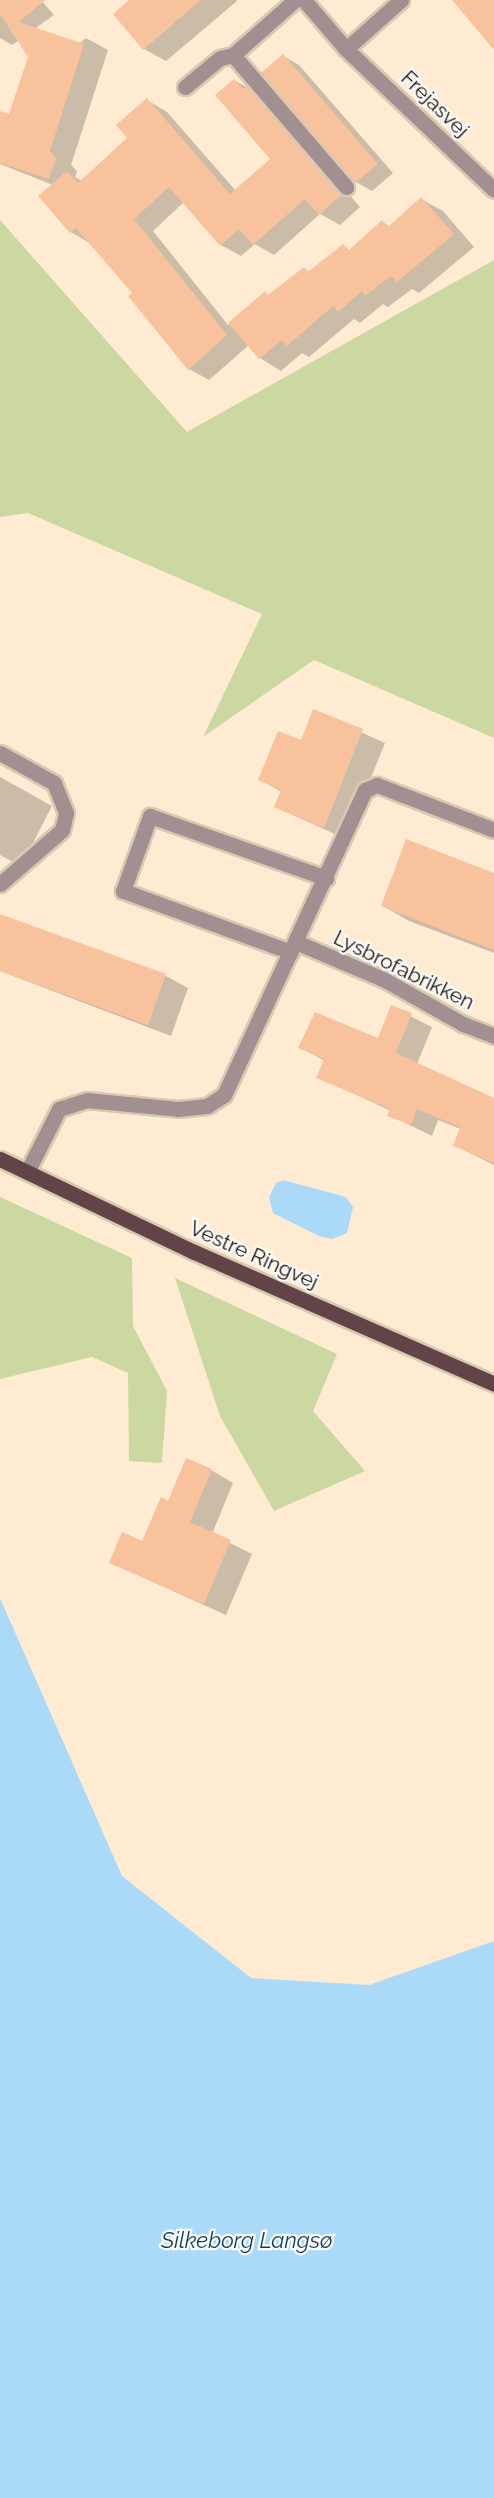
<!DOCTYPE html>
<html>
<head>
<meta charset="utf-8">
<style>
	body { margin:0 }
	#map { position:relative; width:494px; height:2498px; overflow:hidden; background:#feebd2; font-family:Raleway,sans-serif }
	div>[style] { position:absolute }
	.green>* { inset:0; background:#ccd8a2 }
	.water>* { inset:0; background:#abdaf8 }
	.shadow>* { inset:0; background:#0003 }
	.building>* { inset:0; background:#f8c29d }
	.roads { filter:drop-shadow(2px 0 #dac8b2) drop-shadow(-2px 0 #dac8b2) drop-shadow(0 2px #dac8b2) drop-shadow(0 -2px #dac8b2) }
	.minor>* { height:15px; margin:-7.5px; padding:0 7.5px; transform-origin:7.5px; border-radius:7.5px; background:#a28f91 }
	.major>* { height:15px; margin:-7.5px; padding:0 7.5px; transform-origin:7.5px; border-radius:7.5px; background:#624446 }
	span { translate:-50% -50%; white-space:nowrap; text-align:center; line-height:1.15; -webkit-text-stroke:4.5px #fbfbfb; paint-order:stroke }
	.street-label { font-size:21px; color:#1a1207 }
	.water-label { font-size:22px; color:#0e3f57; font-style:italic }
</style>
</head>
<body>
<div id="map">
	<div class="green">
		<i style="clip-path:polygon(0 220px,187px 432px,494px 260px,494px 738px,314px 660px,203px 737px,262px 614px,28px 513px,0 517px)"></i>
		<i style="clip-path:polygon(0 1197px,132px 1258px,133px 1326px,167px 1391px,162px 1463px,129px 1461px,128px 1373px,92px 1357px,0 1379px)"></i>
		<i style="clip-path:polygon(175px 1278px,337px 1354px,313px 1411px,365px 1471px,274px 1511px,220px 1416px)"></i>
	</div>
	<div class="water">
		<i style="clip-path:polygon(283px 1180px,346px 1197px,353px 1207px,347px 1233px,332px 1239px,319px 1236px,273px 1213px,269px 1197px,276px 1183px)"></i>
		<i style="clip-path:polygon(0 1598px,122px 1876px,251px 1978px,369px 1985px,494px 1941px,494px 2498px,0 2498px)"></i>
	</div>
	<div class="shadow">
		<i style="clip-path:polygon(0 0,41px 0,54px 15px,12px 45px,0 38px)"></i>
		<i style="clip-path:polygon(131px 0,236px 0,237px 1px,166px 61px,144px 49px)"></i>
		<i style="clip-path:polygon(86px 38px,108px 50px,71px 165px,77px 171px,75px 177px,82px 181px,129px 138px,147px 100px,167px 112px,236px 191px,272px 159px,234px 80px,267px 99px,360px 207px,340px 225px,320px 214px,274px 255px,255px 244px,241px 256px,221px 245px,184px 202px,153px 231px,228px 325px,265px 293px,270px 296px,304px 269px,310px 272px,343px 246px,351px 251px,382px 222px,390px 227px,421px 199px,443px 211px,474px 247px,419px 293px,412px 289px,388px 307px,383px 304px,360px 323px,354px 319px,309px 357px,302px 353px,281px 371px,260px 358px,249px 345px,209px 380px,189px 369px,134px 293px,91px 244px,71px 232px,40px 196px,53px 185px,0 164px,0 113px,10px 116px,43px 75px)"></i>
		<i style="clip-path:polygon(283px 56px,299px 65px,393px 173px,372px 191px,356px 182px)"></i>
		<i style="clip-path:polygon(314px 711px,385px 743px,346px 839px,275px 807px,282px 792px,260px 780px,301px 742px)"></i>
		<i style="clip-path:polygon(0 777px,52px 806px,21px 866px,0 855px)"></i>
		<i style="clip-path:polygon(494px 874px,494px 953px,409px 921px,383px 906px)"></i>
		<i style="clip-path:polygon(10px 919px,166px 976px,188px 988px,171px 1036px,0 971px,0 946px)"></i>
		<i style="clip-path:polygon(392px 1007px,432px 1027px,417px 1064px,494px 1099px,494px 1165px,454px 1145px,461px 1129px,438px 1120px,432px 1136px,389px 1115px,391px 1111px,318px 1077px,325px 1061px,300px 1047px,379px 1040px)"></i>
		<i style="clip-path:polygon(211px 1470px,233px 1483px,212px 1534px,252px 1554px,226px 1615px,111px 1563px,143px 1543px,169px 1502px)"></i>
	</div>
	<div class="building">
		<i style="clip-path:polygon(0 0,45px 0,19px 22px,84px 44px,50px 151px,56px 158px,49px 179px,0 163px,0 111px,9px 114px,28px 57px,0 14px)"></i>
		<i style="clip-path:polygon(129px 0,201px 0,143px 50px,113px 14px)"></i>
		<i style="clip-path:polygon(452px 0,494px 0,494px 50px)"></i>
		<i style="clip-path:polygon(283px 54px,378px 164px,355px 183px,261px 73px)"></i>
		<i style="clip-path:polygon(234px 79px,243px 89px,247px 86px,341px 195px,319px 215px,305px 199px,253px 245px,239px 229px,220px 246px,169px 187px,134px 219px,227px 335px,188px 370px,128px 296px,132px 293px,76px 228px,70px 233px,38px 196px,67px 171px,78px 183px,127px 138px,116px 125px,147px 98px,230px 194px,270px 159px,215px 95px)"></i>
		<i style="clip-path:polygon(421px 197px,454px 234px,397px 282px,391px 276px,365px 296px,362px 291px,338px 312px,333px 306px,287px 346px,282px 340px,259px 359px,228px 323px,265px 291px,268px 295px,304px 267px,308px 272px,343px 244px,349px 250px,382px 220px,388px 227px)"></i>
		<i style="clip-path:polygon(313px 709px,363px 729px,324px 828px,274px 807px,281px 790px,258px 780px,278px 731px,301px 740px)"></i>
		<i style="clip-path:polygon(406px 839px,494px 873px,494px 950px,381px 906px)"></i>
		<i style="clip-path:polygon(0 914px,166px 974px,148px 1025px,0 971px)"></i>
		<i style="clip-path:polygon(391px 1005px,412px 1013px,396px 1053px,494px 1098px,494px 1163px,453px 1146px,460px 1127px,417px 1109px,411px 1125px,387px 1116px,390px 1109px,316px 1078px,324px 1059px,298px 1048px,315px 1012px,378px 1038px)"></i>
		<i style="clip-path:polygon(186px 1458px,212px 1469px,190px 1522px,231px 1540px,204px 1604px,109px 1563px,122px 1532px,142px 1541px,161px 1497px,168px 1501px)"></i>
	</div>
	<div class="roads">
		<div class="minor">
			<i style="left:295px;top:0;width:83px;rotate:138.4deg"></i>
			<i style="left:233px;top:55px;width:174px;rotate:49.4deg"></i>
			<i style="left:304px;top:0;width:65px;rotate:49.4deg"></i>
			<i style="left:346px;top:49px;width:204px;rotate:43.6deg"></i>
			<i style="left:346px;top:49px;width:74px;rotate:-41.7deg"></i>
			<i style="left:185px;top:87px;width:45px;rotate:-39.6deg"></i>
			<i style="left:220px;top:58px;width:13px;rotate:-13deg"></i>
			<i style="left:0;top:753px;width:62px;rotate:29.1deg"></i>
			<i style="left:54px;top:783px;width:32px;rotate:68deg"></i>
			<i style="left:66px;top:813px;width:17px;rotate:103deg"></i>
			<i style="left:62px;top:830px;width:82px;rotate:138.9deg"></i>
			<i style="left:296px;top:942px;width:97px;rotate:23.1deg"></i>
			<i style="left:385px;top:980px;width:90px;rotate:29.4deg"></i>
			<i style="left:463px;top:1024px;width:33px;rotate:21deg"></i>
			<i style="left:291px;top:952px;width:179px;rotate:-160deg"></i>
			<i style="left:123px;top:891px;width:80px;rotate:-70.2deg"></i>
			<i style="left:150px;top:816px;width:187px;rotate:19.4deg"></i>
			<i style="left:27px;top:1172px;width:71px;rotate:-63.1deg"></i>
			<i style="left:59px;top:1109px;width:29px;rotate:-18deg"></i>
			<i style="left:87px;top:1100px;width:91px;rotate:5.6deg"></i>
			<i style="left:178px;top:1109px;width:29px;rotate:-6deg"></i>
			<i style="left:207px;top:1106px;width:20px;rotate:-33deg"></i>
			<i style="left:224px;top:1095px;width:336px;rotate:-65.2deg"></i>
			<i style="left:365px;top:790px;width:13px;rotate:-23deg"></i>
			<i style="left:377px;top:785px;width:125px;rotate:21deg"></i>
		</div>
		<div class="major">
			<i style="left:0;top:1159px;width:215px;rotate:25.6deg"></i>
			<i style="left:194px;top:1252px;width:328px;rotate:23.7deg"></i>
		</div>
	</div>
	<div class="street-label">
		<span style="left:435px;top:104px;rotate:44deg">Frejasvej</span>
		<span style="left:404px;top:970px;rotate:26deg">Lysbrofabrikken</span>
		<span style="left:254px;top:1255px;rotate:24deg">Vestre Ringvej</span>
	</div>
	<div class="water-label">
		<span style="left:247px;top:2241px">Silkeborg Langsø</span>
	</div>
</div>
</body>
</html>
